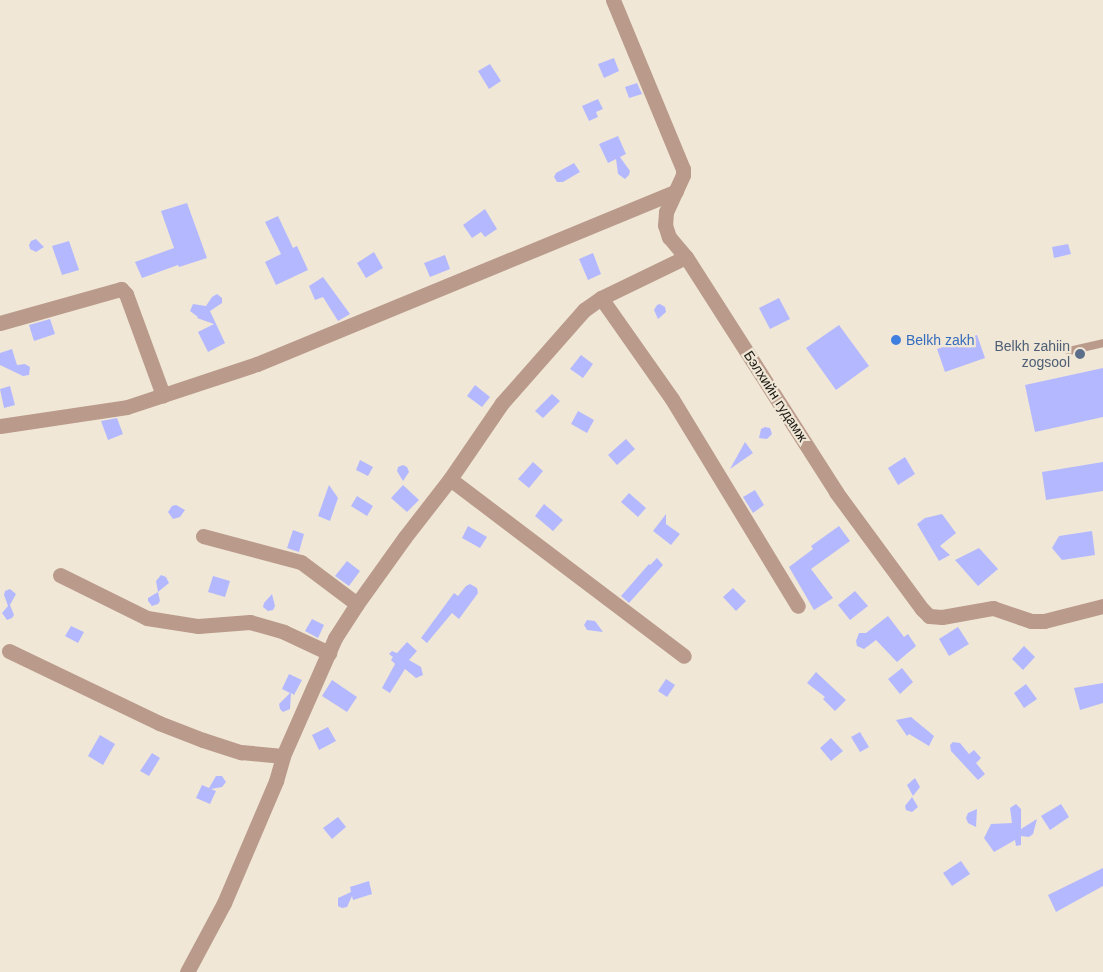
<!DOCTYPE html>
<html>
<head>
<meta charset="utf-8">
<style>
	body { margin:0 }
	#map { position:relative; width:1103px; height:972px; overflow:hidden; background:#f0e7d6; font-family:Arial,sans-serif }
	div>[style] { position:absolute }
	.building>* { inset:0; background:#b4b9ff }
	.lane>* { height:8px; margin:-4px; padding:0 4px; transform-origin:4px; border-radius:4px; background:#ba9a8b }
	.street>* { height:15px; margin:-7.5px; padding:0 7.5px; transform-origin:7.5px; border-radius:7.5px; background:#ba9a8b }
	.dots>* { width:14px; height:14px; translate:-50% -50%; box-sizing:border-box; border:2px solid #f0e7d6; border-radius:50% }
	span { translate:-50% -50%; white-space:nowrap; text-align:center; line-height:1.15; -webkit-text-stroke:4.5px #f0e7d6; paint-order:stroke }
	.shop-label { font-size:14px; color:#366cbe }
	.left { translate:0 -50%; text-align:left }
	.service-label { font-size:14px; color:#4e5e75 }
	.right { translate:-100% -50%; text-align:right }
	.street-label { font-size:14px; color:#1c1913 }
</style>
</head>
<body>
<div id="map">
	<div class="building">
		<i style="clip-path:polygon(614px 58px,619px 71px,604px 78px,598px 64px)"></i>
		<i style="clip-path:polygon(490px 64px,501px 81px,489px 89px,478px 71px)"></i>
		<i style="clip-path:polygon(637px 83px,642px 94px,629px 98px,625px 87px)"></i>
		<i style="clip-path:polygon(598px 99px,603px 109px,596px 112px,598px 117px,589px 121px,582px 106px)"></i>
		<i style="clip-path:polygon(618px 136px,626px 154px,620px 157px,630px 171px,629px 175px,625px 179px,618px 174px,616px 159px,608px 163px,599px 144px)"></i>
		<i style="clip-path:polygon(574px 163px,580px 172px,563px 182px,557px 182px,554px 177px,556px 173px)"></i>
		<i style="clip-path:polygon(187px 203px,207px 258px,179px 267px,178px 265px,142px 278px,135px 262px,174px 248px,161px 211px)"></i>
		<i style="clip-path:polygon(485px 209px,497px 229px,485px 237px,481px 232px,472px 238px,463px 225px)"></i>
		<i style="clip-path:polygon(278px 216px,293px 248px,297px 246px,308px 270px,276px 285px,265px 262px,281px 254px,265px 222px)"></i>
		<i style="clip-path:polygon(36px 239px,44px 247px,36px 252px,30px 249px,29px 245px,31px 241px)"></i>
		<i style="clip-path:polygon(69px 241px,79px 270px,62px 275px,52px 246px)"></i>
		<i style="clip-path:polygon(1068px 244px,1071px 254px,1054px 258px,1052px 247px)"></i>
		<i style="clip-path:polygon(374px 252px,383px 268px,366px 278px,357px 263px)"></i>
		<i style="clip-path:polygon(593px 253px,601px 274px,588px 280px,579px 259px)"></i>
		<i style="clip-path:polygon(445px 255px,450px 269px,430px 277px,424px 263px)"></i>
		<i style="clip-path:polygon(323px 277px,350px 314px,338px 321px,323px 297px,315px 300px,309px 286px)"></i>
		<i style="clip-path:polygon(217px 294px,222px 298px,222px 303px,210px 311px,225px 343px,208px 352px,198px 332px,214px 324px,197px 318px,198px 317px,190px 311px,193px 304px,206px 306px,212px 297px)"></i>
		<i style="clip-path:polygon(779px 298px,790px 319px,770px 329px,759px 308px)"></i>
		<i style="clip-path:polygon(660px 304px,665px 307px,666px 312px,658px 319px,654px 310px,657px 305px)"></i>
		<i style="clip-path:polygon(50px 319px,55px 334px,34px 341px,29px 325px)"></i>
		<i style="clip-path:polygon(839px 325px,869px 366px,836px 390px,806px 348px)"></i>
		<i style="clip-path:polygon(977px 335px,985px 358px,945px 372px,937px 349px)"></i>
		<i style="clip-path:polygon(12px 349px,17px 365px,25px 364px,30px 367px,29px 375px,23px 376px,0 365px,0 353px)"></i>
		<i style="clip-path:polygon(581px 355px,593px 364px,583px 378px,570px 369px)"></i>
		<i style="clip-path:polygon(1103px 368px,1103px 417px,1035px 432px,1025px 385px)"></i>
		<i style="clip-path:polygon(475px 385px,490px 397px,482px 407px,467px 396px)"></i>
		<i style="clip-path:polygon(10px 386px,15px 405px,4px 408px,0 389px)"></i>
		<i style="clip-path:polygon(552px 394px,560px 401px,543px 418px,535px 411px)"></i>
		<i style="clip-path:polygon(578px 411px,594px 420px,587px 433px,571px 424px)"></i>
		<i style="clip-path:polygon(117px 418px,123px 434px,108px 440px,101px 421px)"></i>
		<i style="clip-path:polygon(765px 427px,770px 428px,772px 434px,767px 439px,759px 438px,761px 429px)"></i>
		<i style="clip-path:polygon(626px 439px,635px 449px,617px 465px,608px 455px)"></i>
		<i style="clip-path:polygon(745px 442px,753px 453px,730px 469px)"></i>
		<i style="clip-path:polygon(905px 457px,915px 474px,898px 485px,888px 468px)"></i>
		<i style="clip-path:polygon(360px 460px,373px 467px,368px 476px,356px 470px)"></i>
		<i style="clip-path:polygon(533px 462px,543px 471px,529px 488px,518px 479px)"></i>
		<i style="clip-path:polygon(1103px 462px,1103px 491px,1046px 500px,1042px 472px)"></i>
		<i style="clip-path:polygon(403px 465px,407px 467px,409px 472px,403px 481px,397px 471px,398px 467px)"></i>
		<i style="clip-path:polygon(329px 485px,338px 498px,330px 521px,318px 516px)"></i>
		<i style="clip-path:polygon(403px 485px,419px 500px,407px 512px,391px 498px)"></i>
		<i style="clip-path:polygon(755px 490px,764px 505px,753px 513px,743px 497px)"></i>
		<i style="clip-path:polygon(629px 493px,646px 508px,638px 517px,621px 502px)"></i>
		<i style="clip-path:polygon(357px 496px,373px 506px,367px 516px,351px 506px)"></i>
		<i style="clip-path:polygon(544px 504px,563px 520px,553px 531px,535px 516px)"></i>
		<i style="clip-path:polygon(176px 505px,185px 510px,180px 517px,173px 519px,168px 512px,172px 506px)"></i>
		<i style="clip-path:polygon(666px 514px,666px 524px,680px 534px,671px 545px,653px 531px)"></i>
		<i style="clip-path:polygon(942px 514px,956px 533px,940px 546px,950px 555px,939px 561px,917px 524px,925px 518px)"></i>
		<i style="clip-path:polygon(468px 526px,487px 537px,480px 548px,462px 538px)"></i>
		<i style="clip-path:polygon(839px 526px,850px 541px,811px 569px,833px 598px,814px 610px,789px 567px,813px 549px,811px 546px)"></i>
		<i style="clip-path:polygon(293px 530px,304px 534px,299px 552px,287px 548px)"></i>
		<i style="clip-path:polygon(1092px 531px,1095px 555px,1062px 560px,1052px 548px,1059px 536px)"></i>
		<i style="clip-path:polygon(979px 548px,998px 569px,978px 586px,955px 560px)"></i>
		<i style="clip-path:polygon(657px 558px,663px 565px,629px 603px,621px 596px,649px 564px,650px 565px)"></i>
		<i style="clip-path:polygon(347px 561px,360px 571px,349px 586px,335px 576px)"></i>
		<i style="clip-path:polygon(161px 575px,166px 577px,169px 583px,158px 592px,160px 601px,158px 604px,152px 606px,148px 601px,148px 598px,158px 592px,156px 581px)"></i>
		<i style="clip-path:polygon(213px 576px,230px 581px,225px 597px,208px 592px)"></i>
		<i style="clip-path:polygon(470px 584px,477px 588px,478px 593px,459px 619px,452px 613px,427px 643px,421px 638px,454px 593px,458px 596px,466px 586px)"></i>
		<i style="clip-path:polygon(733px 588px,746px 601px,736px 611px,723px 597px)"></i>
		<i style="clip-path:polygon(10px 589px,16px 594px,10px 605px,14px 615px,12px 618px,7px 620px,2px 613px,8px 606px,4px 595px,5px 591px)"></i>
		<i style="clip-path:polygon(855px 591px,868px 606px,850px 620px,838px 605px)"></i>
		<i style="clip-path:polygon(272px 594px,275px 606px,273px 610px,268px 611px,263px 607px,264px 603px)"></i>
		<i style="clip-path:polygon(888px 616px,904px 637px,908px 634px,916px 646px,897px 662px,876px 640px,864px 649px,857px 646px,856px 641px,859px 633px,866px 633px)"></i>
		<i style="clip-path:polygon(312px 619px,324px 625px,318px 638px,305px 631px)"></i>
		<i style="clip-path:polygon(587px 620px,595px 621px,603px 632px,587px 630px,584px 625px)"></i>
		<i style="clip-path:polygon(71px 626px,84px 632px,78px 643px,65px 636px)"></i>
		<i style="clip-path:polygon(958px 627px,969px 644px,949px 656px,939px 639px)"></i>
		<i style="clip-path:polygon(407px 642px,417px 651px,409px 660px,421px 667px,423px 675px,416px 678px,405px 669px,390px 693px,382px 688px,395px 664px,391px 660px,393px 657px,389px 654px,392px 651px,397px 653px)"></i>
		<i style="clip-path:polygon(1024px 646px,1035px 657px,1023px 670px,1012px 659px)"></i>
		<i style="clip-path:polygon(902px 668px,913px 682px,900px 694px,888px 679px)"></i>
		<i style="clip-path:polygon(816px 672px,846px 700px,835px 711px,823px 699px,825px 697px,807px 683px)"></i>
		<i style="clip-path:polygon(289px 674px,302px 680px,294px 695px,291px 693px,290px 709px,283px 712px,280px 709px,279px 704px,290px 693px,282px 689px)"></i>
		<i style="clip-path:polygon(666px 679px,675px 685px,667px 697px,658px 691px)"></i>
		<i style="clip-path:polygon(332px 680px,357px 697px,347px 712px,322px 696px)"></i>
		<i style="clip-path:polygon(1103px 683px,1103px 703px,1080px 710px,1074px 688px)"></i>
		<i style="clip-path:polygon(1026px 684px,1037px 699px,1024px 708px,1014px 693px)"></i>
		<i style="clip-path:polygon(911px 717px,934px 736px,929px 746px,909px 734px,907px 736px,896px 720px)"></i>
		<i style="clip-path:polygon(328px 727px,336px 741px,319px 750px,312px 735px)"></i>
		<i style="clip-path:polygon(860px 732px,869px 747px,860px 752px,851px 737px)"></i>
		<i style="clip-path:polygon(100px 735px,115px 744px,103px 765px,88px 756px)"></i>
		<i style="clip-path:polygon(831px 738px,843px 751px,831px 761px,820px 748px)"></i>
		<i style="clip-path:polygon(953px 742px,960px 743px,969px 754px,974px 750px,981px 758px,976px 763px,985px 774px,978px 780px,951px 751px,950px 745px)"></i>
		<i style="clip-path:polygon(152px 753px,160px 758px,149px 776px,140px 771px)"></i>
		<i style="clip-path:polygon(216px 776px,222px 776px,226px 782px,222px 787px,211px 789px,216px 791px,210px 804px,196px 798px,202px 785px,209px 788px)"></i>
		<i style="clip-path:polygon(915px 778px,920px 787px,913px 796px,907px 785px)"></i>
		<i style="clip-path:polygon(912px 797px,918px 807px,912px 812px,906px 810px,905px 806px)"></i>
		<i style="clip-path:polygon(1016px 804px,1021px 809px,1021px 829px,1037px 819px,1033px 834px,1029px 837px,1021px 836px,1021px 845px,1016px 846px,1015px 840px,994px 852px,984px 838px,991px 824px,1012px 823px,1010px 808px)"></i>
		<i style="clip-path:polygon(1061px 804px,1069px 817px,1050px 830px,1041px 816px)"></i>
		<i style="clip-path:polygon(977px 809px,976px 827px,968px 823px,966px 818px,968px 813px)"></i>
		<i style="clip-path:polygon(338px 817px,346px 827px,332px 839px,323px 828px)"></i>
		<i style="clip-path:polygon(961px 861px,970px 874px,952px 886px,943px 873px)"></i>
		<i style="clip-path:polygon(1103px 868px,1103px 886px,1056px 912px,1048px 895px)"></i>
		<i style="clip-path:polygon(369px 881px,372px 894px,353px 900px,352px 896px,347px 907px,342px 908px,338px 906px,338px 898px,351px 892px,350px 887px)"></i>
	</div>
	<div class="lane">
		<i style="left:1069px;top:351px;width:35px;rotate:-13deg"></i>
	</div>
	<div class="street">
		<i style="left:613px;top:0;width:183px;rotate:67.5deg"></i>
		<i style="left:683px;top:169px;width:6px;rotate:90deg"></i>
		<i style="left:683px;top:175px;width:41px;rotate:114.7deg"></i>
		<i style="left:666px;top:212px;width:13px;rotate:94deg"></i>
		<i style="left:665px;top:225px;width:13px;rotate:72deg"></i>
		<i style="left:669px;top:237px;width:26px;rotate:50deg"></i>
		<i style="left:686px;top:257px;width:279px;rotate:57.4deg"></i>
		<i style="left:836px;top:492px;width:145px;rotate:53.7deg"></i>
		<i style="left:922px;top:609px;width:10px;rotate:45deg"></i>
		<i style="left:929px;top:616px;width:13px;rotate:4deg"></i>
		<i style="left:942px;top:617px;width:52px;rotate:-10deg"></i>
		<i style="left:993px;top:608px;width:40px;rotate:18.9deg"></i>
		<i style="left:1031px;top:621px;width:13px"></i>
		<i style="left:1044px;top:621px;width:61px;rotate:-14.3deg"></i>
		<i style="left:601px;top:298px;width:123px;rotate:54.9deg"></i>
		<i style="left:672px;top:399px;width:242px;rotate:58.7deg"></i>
		<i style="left:0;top:323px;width:126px;rotate:-15.7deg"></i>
		<i style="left:121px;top:289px;width:7px;rotate:45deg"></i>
		<i style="left:126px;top:294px;width:108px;rotate:69.9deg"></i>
		<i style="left:0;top:426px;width:128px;rotate:-8.5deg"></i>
		<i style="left:127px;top:407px;width:137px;rotate:-18.3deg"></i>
		<i style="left:257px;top:364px;width:453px;rotate:-22.4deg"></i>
		<i style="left:450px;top:479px;width:293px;rotate:37.1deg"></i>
		<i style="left:203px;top:536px;width:101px;rotate:14.9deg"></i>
		<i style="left:301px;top:562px;width:70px;rotate:36.9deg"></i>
		<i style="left:60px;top:575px;width:97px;rotate:26.3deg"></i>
		<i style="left:147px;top:618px;width:52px;rotate:8.9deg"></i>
		<i style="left:198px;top:626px;width:52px;rotate:-4.4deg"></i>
		<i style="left:250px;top:622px;width:35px;rotate:16deg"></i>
		<i style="left:284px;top:632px;width:50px;rotate:25deg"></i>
		<i style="left:9px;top:651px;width:166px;rotate:25.6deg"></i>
		<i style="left:159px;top:723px;width:47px;rotate:21.1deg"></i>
		<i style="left:203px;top:740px;width:40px;rotate:18deg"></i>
		<i style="left:241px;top:752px;width:42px;rotate:5.4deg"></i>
		<i style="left:187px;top:972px;width:78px;rotate:-61.8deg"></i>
		<i style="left:224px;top:903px;width:133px;rotate:-66.9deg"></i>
		<i style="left:276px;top:781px;width:26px;rotate:-74deg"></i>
		<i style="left:283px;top:756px;width:129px;rotate:-66.2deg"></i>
		<i style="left:335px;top:638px;width:40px;rotate:-57.1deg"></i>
		<i style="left:357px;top:604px;width:82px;rotate:-54.4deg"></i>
		<i style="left:405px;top:537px;width:73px;rotate:-52.2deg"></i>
		<i style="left:450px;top:479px;width:92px;rotate:-55.6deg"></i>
		<i style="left:502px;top:403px;width:124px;rotate:-48.6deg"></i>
		<i style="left:584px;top:310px;width:21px;rotate:-35deg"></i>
		<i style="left:601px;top:298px;width:94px;rotate:-25.8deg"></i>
	</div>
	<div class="dots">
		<i style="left:896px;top:340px;background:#3f7fe0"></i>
		<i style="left:1080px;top:354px;background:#5c6f8a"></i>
	</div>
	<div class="shop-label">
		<span class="left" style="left:906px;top:340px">Belkh zakh</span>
	</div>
	<div class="service-label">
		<span class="right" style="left:1070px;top:354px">Belkh zahiin<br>zogsool</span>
	</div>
	<div class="street-label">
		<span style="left:776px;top:396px;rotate:57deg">Бэлхийн гудамж</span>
	</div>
</div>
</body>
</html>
